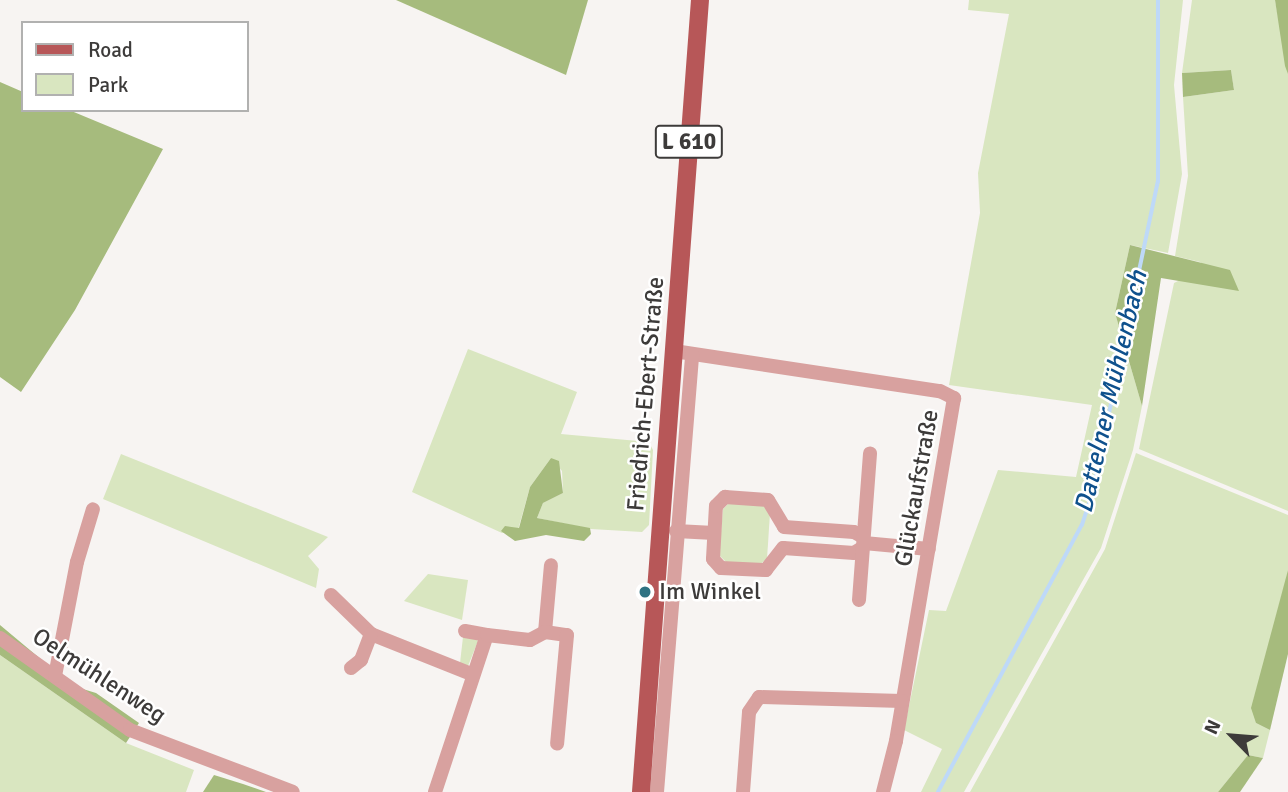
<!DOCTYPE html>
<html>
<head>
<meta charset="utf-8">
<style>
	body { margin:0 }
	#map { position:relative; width:1288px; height:792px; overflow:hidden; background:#f7f4f2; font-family:Signika,sans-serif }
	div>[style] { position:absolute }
	.green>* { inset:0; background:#d9e6c0 }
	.forest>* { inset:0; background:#a6bb7d }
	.stream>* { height:3.5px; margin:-1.75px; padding:0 1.75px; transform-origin:1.75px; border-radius:1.75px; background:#bed9f8 }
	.minor>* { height:14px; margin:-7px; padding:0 7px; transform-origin:7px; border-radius:7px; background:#d8a19f }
	.major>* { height:18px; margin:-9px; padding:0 9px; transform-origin:9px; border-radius:9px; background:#b75758 }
	.dots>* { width:19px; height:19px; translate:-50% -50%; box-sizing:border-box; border:4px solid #fff; border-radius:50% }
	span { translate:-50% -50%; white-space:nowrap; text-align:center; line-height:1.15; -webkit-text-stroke:5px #fff; paint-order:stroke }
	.shield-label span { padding:2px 5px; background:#fff; border:2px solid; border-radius:5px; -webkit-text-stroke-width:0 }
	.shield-label { font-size:23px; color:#3d3b3a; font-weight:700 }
	.street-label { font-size:24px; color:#3d3b3a }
	.poi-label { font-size:24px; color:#3d3b3a }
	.left { translate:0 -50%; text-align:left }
	.water-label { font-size:26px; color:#0f518d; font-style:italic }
	.legend { position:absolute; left:21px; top:21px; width:228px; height:91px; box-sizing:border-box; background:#fff; border:2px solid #b1b1b0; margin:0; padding:9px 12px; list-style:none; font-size:21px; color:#3d3b3a }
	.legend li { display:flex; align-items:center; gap:14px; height:35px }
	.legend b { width:35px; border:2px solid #b1b1b0 }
	.north { position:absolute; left:1197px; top:701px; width:70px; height:70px; -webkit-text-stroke:5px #fff; paint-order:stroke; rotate:295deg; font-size:19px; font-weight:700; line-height:28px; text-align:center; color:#3d3b3a }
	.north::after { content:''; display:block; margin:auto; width:24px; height:32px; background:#3d3b3a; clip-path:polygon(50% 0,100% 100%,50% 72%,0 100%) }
</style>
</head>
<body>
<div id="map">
	<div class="green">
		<i style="clip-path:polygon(969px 0,1183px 0,1174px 85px,1182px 174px,1168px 253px,1130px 245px,1115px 313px,1142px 406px,1133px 450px,1101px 548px,964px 792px,921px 792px,942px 749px,904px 730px,929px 610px,946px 611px,998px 470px,1076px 477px,1092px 405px,949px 385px,980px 213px,978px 173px,1009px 14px,968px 10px)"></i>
		<i style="clip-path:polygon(1192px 0,1275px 0,1288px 74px,1288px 511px,1139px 449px,1174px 283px,1182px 279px,1238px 290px,1200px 262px,1175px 256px,1188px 176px,1183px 97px,1234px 90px,1231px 70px,1182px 73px)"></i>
		<i style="clip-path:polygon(468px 349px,577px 392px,561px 434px,649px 442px,653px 450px,649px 525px,642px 532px,591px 529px,537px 518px,543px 503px,563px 493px,562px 471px,551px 458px,530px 487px,518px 530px,502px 533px,412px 492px)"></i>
		<i style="clip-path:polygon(1136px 453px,1288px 515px,1288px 570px,1256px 723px,1270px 730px,1263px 758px,1248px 755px,1218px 792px,970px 792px,1105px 549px)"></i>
		<i style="clip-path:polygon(121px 454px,328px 537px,308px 556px,319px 569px,316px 588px,103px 499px)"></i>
		<i style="clip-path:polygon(729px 503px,765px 506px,770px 513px,767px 559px,759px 565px,726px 562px,719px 555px,723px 509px)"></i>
		<i style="clip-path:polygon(428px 574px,468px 580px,462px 620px,404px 601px)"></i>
		<i style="clip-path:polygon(474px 636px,478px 641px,468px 666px,460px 663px,463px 637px)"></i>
		<i style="clip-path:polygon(0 655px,126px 743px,194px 770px,186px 792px,0 792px)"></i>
	</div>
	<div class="forest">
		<i style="clip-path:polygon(396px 0,588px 0,566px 75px)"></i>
		<i style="clip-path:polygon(1275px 0,1288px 0,1288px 74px,1285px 66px)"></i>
		<i style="clip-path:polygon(1231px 70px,1234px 90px,1183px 97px,1182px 73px)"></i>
		<i style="clip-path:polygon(0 82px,23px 92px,23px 110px,69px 110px,163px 149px,75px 310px,21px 392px,0 377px)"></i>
		<i style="clip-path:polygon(1130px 245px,1230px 270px,1239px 291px,1161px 278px,1142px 406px,1115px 313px)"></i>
		<i style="clip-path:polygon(551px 458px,559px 461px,563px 493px,543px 503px,537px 518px,590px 528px,591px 534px,584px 541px,546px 535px,515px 541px,501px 531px,505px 526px,519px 528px,530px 487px)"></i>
		<i style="clip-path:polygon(1288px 570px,1288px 654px,1270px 730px,1256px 723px,1251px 708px)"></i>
		<i style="clip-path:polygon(0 625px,73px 686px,96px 693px,139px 723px,126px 743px,0 655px)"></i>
		<i style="clip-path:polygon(1248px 755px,1263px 758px,1240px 792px,1218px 792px)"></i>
		<i style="clip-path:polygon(214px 775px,243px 784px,266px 792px,203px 792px)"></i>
	</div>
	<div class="stream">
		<i style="left:938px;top:792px;width:303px;rotate:-61.7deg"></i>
		<i style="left:1082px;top:525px;width:33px;rotate:-72deg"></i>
		<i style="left:1092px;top:494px;width:319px;rotate:-78.1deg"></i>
		<i style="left:1158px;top:182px;width:182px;rotate:-90deg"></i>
	</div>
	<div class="minor">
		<i style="left:674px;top:351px;width:269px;rotate:8.6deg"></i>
		<i style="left:940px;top:391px;width:16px;rotate:27deg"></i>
		<i style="left:954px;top:398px;width:348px;rotate:99.6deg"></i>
		<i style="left:896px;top:741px;width:53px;rotate:104.3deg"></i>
		<i style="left:676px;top:531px;width:38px;rotate:3deg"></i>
		<i style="left:864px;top:543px;width:65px;rotate:5.3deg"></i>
		<i style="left:862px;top:548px;width:9px;rotate:148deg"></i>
		<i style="left:854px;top:553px;width:71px;rotate:-176deg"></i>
		<i style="left:783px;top:548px;width:28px;rotate:128deg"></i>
		<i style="left:766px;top:570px;width:45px;rotate:-177.5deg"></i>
		<i style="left:721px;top:568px;width:12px;rotate:-132deg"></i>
		<i style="left:713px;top:559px;width:53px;rotate:-86.8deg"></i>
		<i style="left:716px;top:506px;width:13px;rotate:-45deg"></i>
		<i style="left:725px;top:497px;width:43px;rotate:4deg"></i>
		<i style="left:768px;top:500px;width:31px;rotate:59deg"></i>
		<i style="left:784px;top:527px;width:70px;rotate:4.1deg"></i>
		<i style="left:854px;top:532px;width:10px;rotate:29deg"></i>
		<i style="left:331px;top:595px;width:56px;rotate:44.3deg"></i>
		<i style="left:371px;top:634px;width:108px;rotate:21.8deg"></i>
		<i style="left:859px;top:600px;width:147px;rotate:-85.7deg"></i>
		<i style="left:465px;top:631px;width:22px;rotate:10deg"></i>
		<i style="left:545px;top:632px;width:67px;rotate:-84.9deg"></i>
		<i style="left:0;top:638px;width:159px;rotate:35.3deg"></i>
		<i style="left:130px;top:730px;width:174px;rotate:20.8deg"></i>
		<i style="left:351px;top:668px;width:13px;rotate:-39deg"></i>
		<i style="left:361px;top:660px;width:28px;rotate:-69deg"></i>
		<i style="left:55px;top:676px;width:116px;rotate:-79.1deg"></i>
		<i style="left:77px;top:562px;width:55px;rotate:-73.2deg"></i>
		<i style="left:435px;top:792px;width:165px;rotate:-71.7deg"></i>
		<i style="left:487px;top:635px;width:43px;rotate:6.6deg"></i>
		<i style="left:530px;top:640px;width:17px;rotate:-28deg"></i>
		<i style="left:545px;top:632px;width:22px;rotate:8deg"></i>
		<i style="left:567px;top:635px;width:109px;rotate:95.2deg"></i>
		<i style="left:657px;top:792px;width:439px;rotate:-85.4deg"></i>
		<i style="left:743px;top:792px;width:80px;rotate:-85.7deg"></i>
		<i style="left:749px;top:712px;width:18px;rotate:-56deg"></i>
		<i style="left:759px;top:697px;width:143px;rotate:1.6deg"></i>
	</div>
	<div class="major">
		<i style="left:641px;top:792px;width:794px;rotate:-85.74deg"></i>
	</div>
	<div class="dots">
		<i style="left:645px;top:592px;background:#2e7282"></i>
	</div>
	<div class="shield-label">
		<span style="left:689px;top:142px">L 610</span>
	</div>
	<div class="street-label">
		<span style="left:646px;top:394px;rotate:-85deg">Friedrich-Ebert-Straße</span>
		<span style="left:917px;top:488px;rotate:-80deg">Glückaufstraße</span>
		<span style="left:99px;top:676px;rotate:33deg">Oelmühlenweg</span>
	</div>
	<div class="poi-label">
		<span class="left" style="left:659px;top:592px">Im Winkel</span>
	</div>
	<div class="water-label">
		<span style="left:1112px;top:392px;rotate:-77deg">Dattelner Mühlenbach</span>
	</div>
	<ul class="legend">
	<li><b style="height:9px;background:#b75758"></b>Road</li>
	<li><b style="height:19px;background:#d9e6c0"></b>Park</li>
	</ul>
	<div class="north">N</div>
</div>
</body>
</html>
